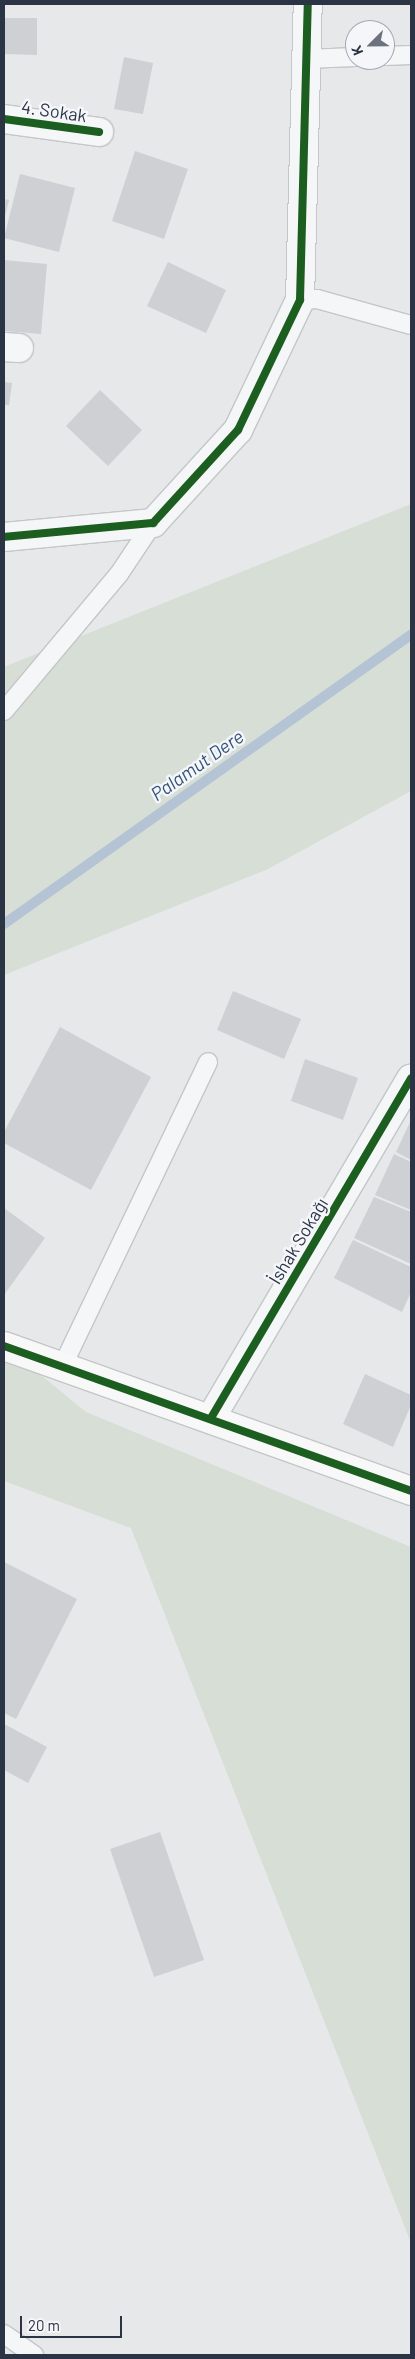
<!DOCTYPE html>
<html>
<head>
<meta charset="utf-8">
<style>
	body { margin:0 }
	#map { position:relative; width:415px; height:2359px; overflow:hidden; background:#e6e8ea; font-family:Barlow,sans-serif }
	div>[style] { position:absolute }
	.green>* { inset:0; background:#d6ded6 }
	.stream>* { height:10px; margin:-5px; padding:0 5px; transform-origin:5px; border-radius:5px; background:#b4c4d5 }
	.building>* { inset:0; background:#ced0d3 }
	.roads { filter:drop-shadow(1px 0 #c4c6c8) drop-shadow(-1px 0 #c4c6c8) drop-shadow(0 1px #c4c6c8) drop-shadow(0 -1px #c4c6c8) }
	.lane>* { height:18px; margin:-9px; padding:0 9px; transform-origin:9px; border-radius:9px; background:#f5f6f7 }
	.street>* { height:28px; margin:-14px; padding:0 14px; transform-origin:14px; border-radius:14px; background:#f5f6f7 }
	.secondary>* { height:28px; margin:-14px; padding:0 14px; transform-origin:14px; border-radius:14px; background:#f8f8f8 }
	.cycleway>* { height:8px; margin:-4px; padding:0 4px; transform-origin:4px; border-radius:4px; background:#1b5e20 }
	span { translate:-50% -50%; white-space:nowrap; text-align:center; line-height:1.15; -webkit-text-stroke:5px #f4f6f9; paint-order:stroke }
	.street-label { font-size:18px; color:#2b3445 }
	.water-label { font-size:19px; color:#34527a; font-style:italic }
	.frame { position:absolute; inset:0; border:5px solid #2b3445; pointer-events:none }
	.north { position:absolute; left:345px; top:20px; width:50px; height:50px; box-sizing:border-box; background:#f4f6f9; border:1px solid #a4a8b1; border-radius:50%; rotate:247deg; font-size:14px; font-weight:700; line-height:20px; text-align:center; color:#2b3445 }
	.north::after { content:''; display:block; margin:auto; width:18px; height:22px; background:#6c737f; clip-path:polygon(50% 0,100% 100%,50% 72%,0 100%) }
	.scale { position:absolute; left:20px; top:2316px; width:102px; height:22px; box-sizing:border-box; border:2px solid #2b3445; border-top:0; padding-left:6px; font-size:15px; line-height:18px; white-space:nowrap; color:#2b3445; -webkit-text-stroke:4px #f4f6f9; paint-order:stroke }
</style>
</head>
<body>
<div id="map">
	<div class="green">
		<i style="clip-path:polygon(411px 504px,411px 791px,268px 869px,4px 975px,4px 667px)"></i>
		<i style="clip-path:polygon(4px 1345px,86px 1412px,411px 1547px,411px 2243px,131px 1528px,4px 1481px)"></i>
	</div>
	<div class="stream">
		<i style="left:4px;top:924px;width:499px;rotate:-35.4deg"></i>
	</div>
	<div class="building">
		<i style="clip-path:polygon(4px 18px,37px 18px,37px 55px,4px 54px)"></i>
		<i style="clip-path:polygon(124px 57px,153px 63px,143px 114px,114px 109px)"></i>
		<i style="clip-path:polygon(135px 151px,188px 169px,164px 239px,112px 221px)"></i>
		<i style="clip-path:polygon(20px 174px,75px 188px,59px 252px,4px 238px)"></i>
		<i style="clip-path:polygon(4px 199px,9px 200px,4px 220px)"></i>
		<i style="clip-path:polygon(4px 260px,47px 264px,41px 334px,4px 331px)"></i>
		<i style="clip-path:polygon(168px 262px,226px 290px,206px 333px,147px 306px)"></i>
		<i style="clip-path:polygon(4px 382px,12px 383px,9px 405px,4px 405px)"></i>
		<i style="clip-path:polygon(100px 390px,142px 430px,108px 466px,66px 426px)"></i>
		<i style="clip-path:polygon(233px 991px,301px 1019px,284px 1059px,217px 1030px)"></i>
		<i style="clip-path:polygon(60px 1027px,151px 1077px,91px 1190px,4px 1143px,4px 1132px)"></i>
		<i style="clip-path:polygon(305px 1059px,358px 1078px,343px 1120px,291px 1101px)"></i>
		<i style="clip-path:polygon(411px 1120px,411px 1160px,396px 1152px)"></i>
		<i style="clip-path:polygon(394px 1154px,411px 1162px,411px 1210px,375px 1195px)"></i>
		<i style="clip-path:polygon(374px 1197px,411px 1212px,411px 1264px,354px 1238px)"></i>
		<i style="clip-path:polygon(4px 1208px,45px 1238px,4px 1295px)"></i>
		<i style="clip-path:polygon(353px 1240px,411px 1267px,411px 1292px,402px 1312px,334px 1278px)"></i>
		<i style="clip-path:polygon(365px 1374px,411px 1395px,411px 1405px,393px 1447px,343px 1424px)"></i>
		<i style="clip-path:polygon(4px 1562px,77px 1599px,16px 1719px,4px 1713px)"></i>
		<i style="clip-path:polygon(4px 1724px,47px 1747px,28px 1783px,4px 1770px)"></i>
		<i style="clip-path:polygon(160px 1832px,204px 1960px,154px 1977px,110px 1849px)"></i>
	</div>
	<div class="roads">
		<div class="lane">
			<i style="left:385px;top:56px;width:26px;rotate:-2deg"></i>
			<i style="left:306px;top:59px;width:49px;rotate:-2.3deg"></i>
			<i style="left:300px;top:300px;width:17px;rotate:-3deg"></i>
			<i style="left:317px;top:299px;width:98px;rotate:15.5deg"></i>
			<i style="left:4px;top:711px;width:179px;rotate:-50deg"></i>
			<i style="left:119px;top:574px;width:61px;rotate:-56.3deg"></i>
			<i style="left:62px;top:1367px;width:338px;rotate:-64.4deg"></i>
			<i style="left:4px;top:2334px;width:37px;rotate:35deg"></i>
		</div>
		<div class="street">
			<i style="left:4px;top:119px;width:96px;rotate:7.8deg"></i>
			<i style="left:4px;top:347px;width:15px;rotate:4deg"></i>
			<i style="left:4px;top:537px;width:150px;rotate:-5.4deg"></i>
			<i style="left:153px;top:523px;width:126px;rotate:-47.6deg"></i>
			<i style="left:238px;top:430px;width:144px;rotate:-64.5deg"></i>
			<i style="left:300px;top:300px;width:296px;rotate:-88.5deg"></i>
			<i style="left:211px;top:1418px;width:394px;rotate:-59.5deg"></i>
		</div>
		<div class="secondary">
			<i style="left:4px;top:1346px;width:432px;rotate:19.6deg"></i>
		</div>
	</div>
	<div class="cycleway">
		<i style="left:4px;top:119px;width:96px;rotate:7.8deg"></i>
		<i style="left:4px;top:537px;width:150px;rotate:-5.4deg"></i>
		<i style="left:153px;top:523px;width:126px;rotate:-47.6deg"></i>
		<i style="left:238px;top:430px;width:144px;rotate:-64.5deg"></i>
		<i style="left:300px;top:300px;width:296px;rotate:-88.5deg"></i>
		<i style="left:4px;top:1346px;width:432px;rotate:19.6deg"></i>
		<i style="left:211px;top:1418px;width:394px;rotate:-59.5deg"></i>
	</div>
	<div class="street-label">
		<span style="left:54px;top:111px;rotate:8deg">4. Sokak</span>
		<span style="left:298px;top:1241px;rotate:-59deg">İshak Sokağı</span>
	</div>
	<div class="water-label">
		<span style="left:197px;top:765px;rotate:-35deg">Palamut Dere</span>
	</div>
	<div class="frame"></div>
	<div class="north">K</div>
	<div class="scale">20 m</div>
</div>
</body>
</html>
